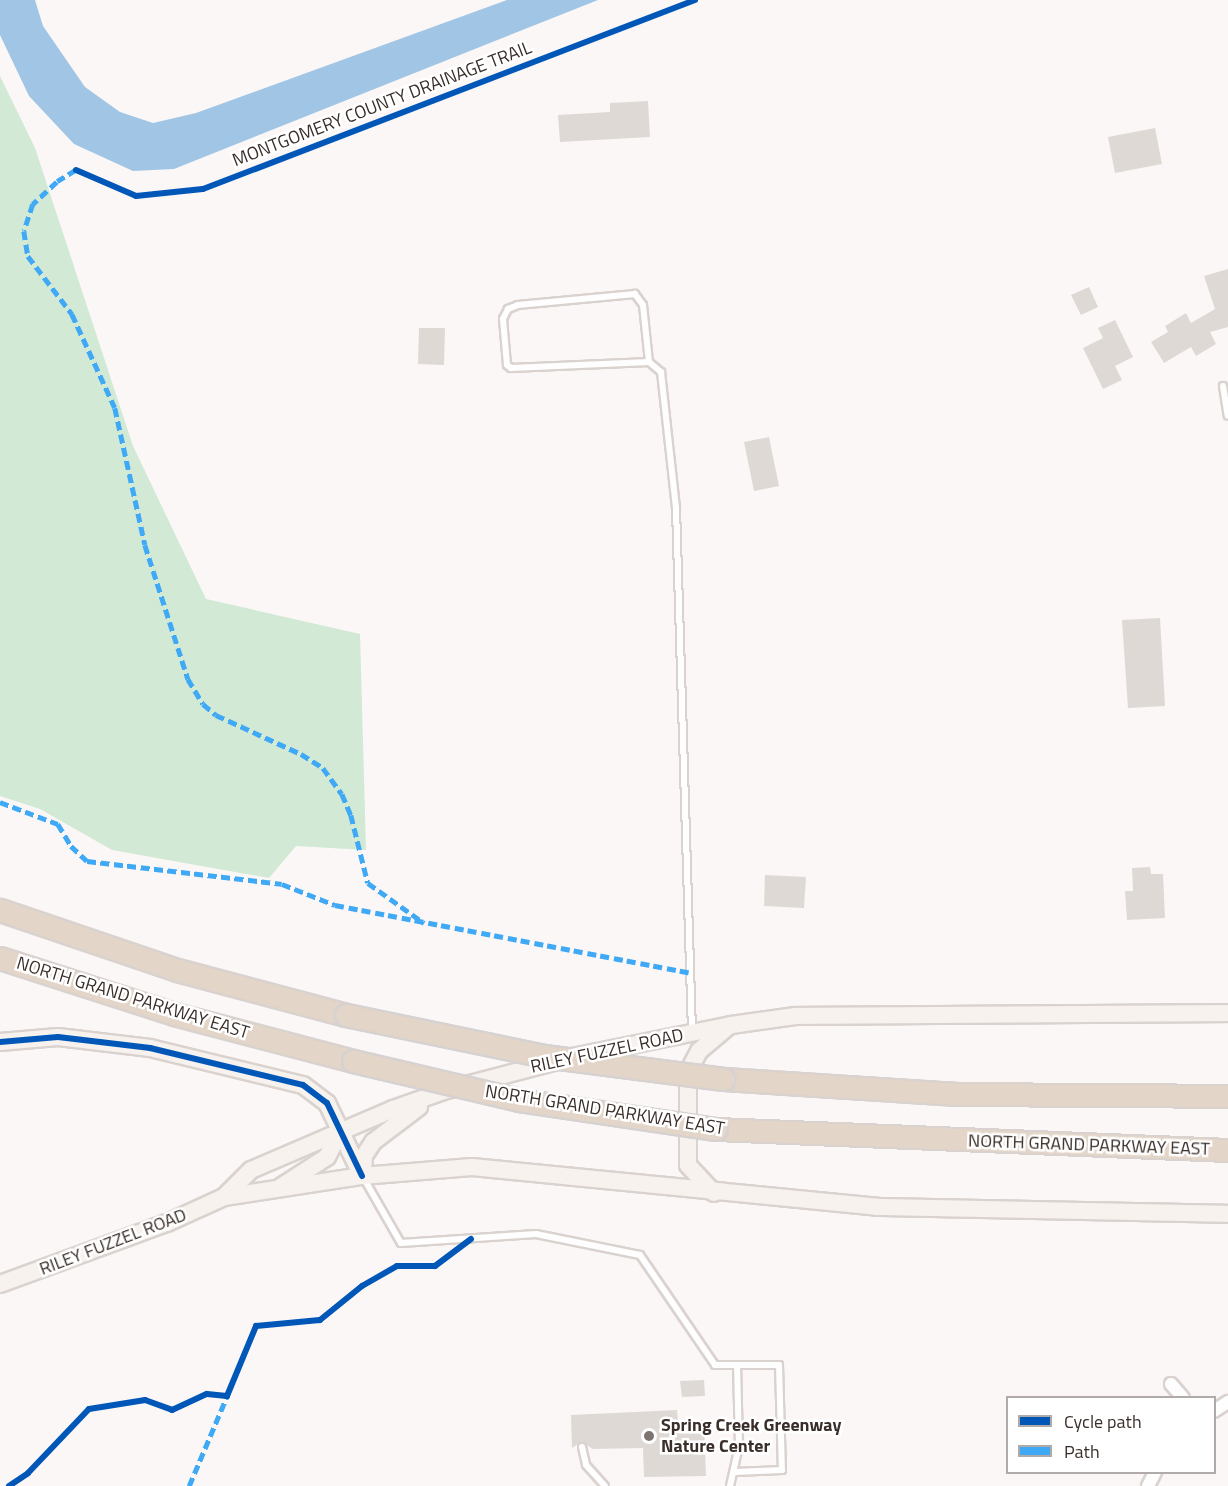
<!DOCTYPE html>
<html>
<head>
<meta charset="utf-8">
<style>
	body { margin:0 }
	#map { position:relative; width:1228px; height:1486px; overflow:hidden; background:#fbf7f6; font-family:"Titillium Web",sans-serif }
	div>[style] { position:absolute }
	.green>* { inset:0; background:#d1e9d5 }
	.water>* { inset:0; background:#a1c5e4 }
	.building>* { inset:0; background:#dfd9d5 }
	.roads { filter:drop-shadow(2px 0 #d9d2ce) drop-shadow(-2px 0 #d9d2ce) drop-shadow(0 2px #d9d2ce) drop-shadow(0 -2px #d9d2ce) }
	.lane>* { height:6px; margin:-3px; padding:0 3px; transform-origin:3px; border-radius:3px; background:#fefefe }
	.street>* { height:12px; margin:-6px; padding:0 6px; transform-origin:6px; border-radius:6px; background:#fefefe }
	.secondary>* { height:16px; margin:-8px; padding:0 8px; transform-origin:8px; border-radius:8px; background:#f7f2ee }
	.highway>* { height:21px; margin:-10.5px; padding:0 10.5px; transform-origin:10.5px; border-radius:10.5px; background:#e3d5c8 }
	.bridges { filter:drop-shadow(2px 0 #d6d2d1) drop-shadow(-2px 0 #d6d2d1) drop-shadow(0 2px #d6d2d1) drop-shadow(0 -2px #d6d2d1) }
	.highway-bridge>* { height:21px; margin:-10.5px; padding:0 10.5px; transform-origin:10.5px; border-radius:10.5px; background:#e3d5c8 }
	.quiet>* { height:4.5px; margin-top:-2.25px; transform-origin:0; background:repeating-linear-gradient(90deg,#3fa9f5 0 9px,transparent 0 13.5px) }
	.cycleway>* { height:6px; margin:-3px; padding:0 3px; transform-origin:3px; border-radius:3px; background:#0057b8 }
	.dots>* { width:16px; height:16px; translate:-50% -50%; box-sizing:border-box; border:3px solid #fff; border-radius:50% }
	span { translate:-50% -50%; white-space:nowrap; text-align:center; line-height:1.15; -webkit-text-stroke:5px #fff; paint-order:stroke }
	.street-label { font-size:18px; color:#392e29 }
	.poi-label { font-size:18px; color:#392e29; font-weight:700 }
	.left { translate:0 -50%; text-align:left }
	.legend { position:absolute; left:1006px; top:1396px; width:210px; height:78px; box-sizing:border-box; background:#fff; border:2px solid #b0aba9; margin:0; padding:8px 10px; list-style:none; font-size:18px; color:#392e29 }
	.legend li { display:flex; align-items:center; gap:12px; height:30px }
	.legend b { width:30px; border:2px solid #b0aba9 }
</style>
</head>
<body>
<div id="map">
	<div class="green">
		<i style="clip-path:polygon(0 76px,35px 148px,133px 446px,206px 599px,360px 634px,366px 850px,296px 846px,269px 878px,112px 850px,40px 809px,0 796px)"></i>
	</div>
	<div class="water">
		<i style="clip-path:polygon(0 0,35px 0,43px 26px,85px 87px,120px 112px,153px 123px,196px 113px,507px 0,598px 0,174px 169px,133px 171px,74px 144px,29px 96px,0 35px)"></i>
	</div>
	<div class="building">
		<i style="clip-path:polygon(648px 101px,650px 137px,560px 142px,558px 115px,610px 112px,610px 103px)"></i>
		<i style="clip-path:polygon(1155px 128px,1162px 164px,1115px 173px,1108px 137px)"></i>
		<i style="clip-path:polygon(1228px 269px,1228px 327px,1210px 332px,1216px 344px,1196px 356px,1191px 347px,1164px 363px,1151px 342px,1168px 332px,1165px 326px,1186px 313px,1191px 323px,1215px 309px,1204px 276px)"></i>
		<i style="clip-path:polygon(1089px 287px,1098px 307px,1081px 315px,1071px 295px)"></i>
		<i style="clip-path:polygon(1115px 320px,1133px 357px,1115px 366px,1122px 380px,1103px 389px,1083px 348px,1103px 338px,1098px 328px)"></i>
		<i style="clip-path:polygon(419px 328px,445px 328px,444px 365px,418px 364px)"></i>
		<i style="clip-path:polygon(769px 437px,779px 486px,754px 491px,744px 442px)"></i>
		<i style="clip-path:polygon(1160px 618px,1165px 706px,1128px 708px,1122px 620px)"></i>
		<i style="clip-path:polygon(1150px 867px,1151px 874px,1163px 874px,1165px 918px,1127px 920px,1125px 891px,1133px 891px,1132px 868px)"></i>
		<i style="clip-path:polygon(765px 875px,806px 877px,804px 908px,764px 906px)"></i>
		<i style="clip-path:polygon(704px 1380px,705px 1396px,682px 1397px,680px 1381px)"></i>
		<i style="clip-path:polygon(677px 1410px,678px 1421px,704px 1420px,706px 1476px,644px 1477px,643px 1448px,593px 1449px,581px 1442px,572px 1448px,571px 1415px)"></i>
	</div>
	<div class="roads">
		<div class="lane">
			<i style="left:649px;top:362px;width:57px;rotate:-96deg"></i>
			<i style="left:643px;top:305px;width:14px;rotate:-126deg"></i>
			<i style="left:635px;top:294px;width:118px;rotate:174.6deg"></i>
			<i style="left:518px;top:305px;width:11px;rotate:158deg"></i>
			<i style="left:508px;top:309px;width:11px;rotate:117deg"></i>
			<i style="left:503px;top:319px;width:46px;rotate:85deg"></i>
			<i style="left:507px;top:365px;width:5px;rotate:37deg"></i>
			<i style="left:511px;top:368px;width:138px;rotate:-2.5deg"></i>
			<i style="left:649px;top:362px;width:16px;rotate:40deg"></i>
			<i style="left:661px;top:372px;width:137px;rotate:83.7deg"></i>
			<i style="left:676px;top:508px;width:524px;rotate:88.25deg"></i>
			<i style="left:1223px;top:386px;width:30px;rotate:81deg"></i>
			<i style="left:363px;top:1177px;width:76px;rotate:60.1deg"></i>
			<i style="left:401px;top:1243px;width:135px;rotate:-3.8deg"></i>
			<i style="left:536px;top:1234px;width:106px;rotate:11.4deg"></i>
			<i style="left:640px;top:1255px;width:133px;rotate:55.7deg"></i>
			<i style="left:715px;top:1365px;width:64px"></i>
			<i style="left:779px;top:1365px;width:105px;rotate:88.4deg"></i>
			<i style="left:782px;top:1470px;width:47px;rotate:177.6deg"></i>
			<i style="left:582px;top:1447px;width:18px;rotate:77deg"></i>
			<i style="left:586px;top:1465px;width:28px;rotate:48deg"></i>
			<i style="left:730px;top:1486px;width:41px;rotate:-77.3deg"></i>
			<i style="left:739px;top:1446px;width:80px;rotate:-91.4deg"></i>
		</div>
		<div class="street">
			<i style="left:1171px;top:1384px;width:18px;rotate:49deg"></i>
			<i style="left:1214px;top:1411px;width:17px;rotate:-33deg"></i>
			<i style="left:1148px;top:1486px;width:16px;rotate:-63deg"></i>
		</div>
		<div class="secondary">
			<i style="left:0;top:1042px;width:58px;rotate:-4.9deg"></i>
			<i style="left:58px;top:1037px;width:93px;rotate:6.8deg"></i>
			<i style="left:150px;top:1048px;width:157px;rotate:13.6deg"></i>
			<i style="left:303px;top:1085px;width:30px;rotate:37deg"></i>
			<i style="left:327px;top:1103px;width:81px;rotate:64.4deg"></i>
			<i style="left:363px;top:1175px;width:19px;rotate:-87deg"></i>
			<i style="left:364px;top:1156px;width:17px;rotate:-57deg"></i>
			<i style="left:373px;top:1142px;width:58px;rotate:-37.3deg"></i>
			<i style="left:279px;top:1188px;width:57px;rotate:-32.9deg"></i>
			<i style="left:327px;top:1157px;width:30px;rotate:-63deg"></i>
			<i style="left:714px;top:1193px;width:38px;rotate:-133deg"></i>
			<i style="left:688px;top:1165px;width:93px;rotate:-90deg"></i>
			<i style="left:688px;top:1072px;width:24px;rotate:-62deg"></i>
			<i style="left:699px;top:1051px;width:38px;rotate:-40deg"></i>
			<i style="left:224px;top:1197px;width:38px;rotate:-45deg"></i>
			<i style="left:251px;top:1170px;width:155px;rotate:-23.2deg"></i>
			<i style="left:393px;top:1109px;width:57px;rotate:-19.4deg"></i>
			<i style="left:447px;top:1090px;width:134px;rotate:-14.7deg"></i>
			<i style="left:577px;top:1056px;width:157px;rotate:-11.4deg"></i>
			<i style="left:731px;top:1025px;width:65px;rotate:-8deg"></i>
			<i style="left:795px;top:1016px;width:433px;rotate:-0.4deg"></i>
			<i style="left:0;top:1284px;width:178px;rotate:-20.1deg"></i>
			<i style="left:167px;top:1223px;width:63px;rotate:-24.5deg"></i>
			<i style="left:224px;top:1197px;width:140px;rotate:-8.7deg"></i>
			<i style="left:362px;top:1176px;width:110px;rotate:-4.7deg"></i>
			<i style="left:472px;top:1167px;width:407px;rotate:5.6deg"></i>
			<i style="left:877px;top:1207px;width:351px;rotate:1.1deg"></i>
		</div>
		<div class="highway">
			<i style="left:0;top:910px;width:187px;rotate:18.7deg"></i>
			<i style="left:177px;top:970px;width:175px;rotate:14.9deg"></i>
			<i style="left:0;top:958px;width:183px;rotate:17.8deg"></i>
			<i style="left:174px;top:1014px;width:185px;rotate:14.7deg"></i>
			<i style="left:724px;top:1079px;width:234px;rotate:3.7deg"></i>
			<i style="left:958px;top:1094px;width:270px;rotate:0.4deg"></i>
			<i style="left:716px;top:1129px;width:512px;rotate:2.35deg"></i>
		</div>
	</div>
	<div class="bridges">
		<div class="highway-bridge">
			<i style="left:346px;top:1015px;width:202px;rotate:11.7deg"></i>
			<i style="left:544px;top:1056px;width:181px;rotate:7.3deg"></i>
			<i style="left:353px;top:1061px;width:171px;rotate:13.2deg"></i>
			<i style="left:519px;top:1100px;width:199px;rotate:8.4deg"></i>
		</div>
	</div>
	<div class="quiet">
		<i style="left:76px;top:170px;width:22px;rotate:148deg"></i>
		<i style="left:57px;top:182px;width:33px;rotate:137deg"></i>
		<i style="left:33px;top:204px;width:28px;rotate:108deg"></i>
		<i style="left:24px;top:231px;width:25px;rotate:81deg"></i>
		<i style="left:28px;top:256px;width:73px;rotate:52.8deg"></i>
		<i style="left:72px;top:314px;width:103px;rotate:65.4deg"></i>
		<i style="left:115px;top:408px;width:140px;rotate:77.6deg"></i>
		<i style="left:145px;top:545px;width:141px;rotate:72.2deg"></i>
		<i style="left:188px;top:679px;width:29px;rotate:59deg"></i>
		<i style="left:203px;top:704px;width:17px;rotate:40deg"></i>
		<i style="left:216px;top:715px;width:94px;rotate:24.6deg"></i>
		<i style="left:301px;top:754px;width:26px;rotate:32deg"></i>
		<i style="left:323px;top:768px;width:32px;rotate:54deg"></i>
		<i style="left:342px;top:794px;width:23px;rotate:67deg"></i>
		<i style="left:351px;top:815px;width:70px;rotate:76deg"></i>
		<i style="left:368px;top:883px;width:69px;rotate:35.5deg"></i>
		<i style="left:0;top:802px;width:62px;rotate:20.8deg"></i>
		<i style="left:58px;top:824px;width:26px;rotate:59deg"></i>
		<i style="left:71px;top:846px;width:22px;rotate:43deg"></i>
		<i style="left:87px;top:861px;width:196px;rotate:6.7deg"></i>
		<i style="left:282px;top:884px;width:57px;rotate:21.6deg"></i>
		<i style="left:335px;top:905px;width:362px;rotate:10.8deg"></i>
		<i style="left:189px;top:1486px;width:98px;rotate:-67.1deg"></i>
	</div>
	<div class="cycleway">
		<i style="left:76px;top:170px;width:65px;rotate:23.4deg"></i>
		<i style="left:136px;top:196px;width:67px;rotate:-6deg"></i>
		<i style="left:203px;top:189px;width:527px;rotate:-21.01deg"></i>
		<i style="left:0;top:1042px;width:58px;rotate:-4.9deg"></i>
		<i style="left:58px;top:1037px;width:93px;rotate:6.8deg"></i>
		<i style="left:150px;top:1048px;width:157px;rotate:13.6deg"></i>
		<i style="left:303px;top:1085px;width:30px;rotate:37deg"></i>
		<i style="left:327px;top:1103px;width:81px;rotate:64.4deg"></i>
		<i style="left:9px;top:1486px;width:23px;rotate:-34deg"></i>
		<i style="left:28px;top:1473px;width:88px;rotate:-46.4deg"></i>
		<i style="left:89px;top:1409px;width:57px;rotate:-9.1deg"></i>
		<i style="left:145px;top:1400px;width:29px;rotate:20deg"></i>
		<i style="left:172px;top:1410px;width:38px;rotate:-25deg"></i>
		<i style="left:207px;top:1394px;width:20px;rotate:6deg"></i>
		<i style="left:227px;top:1396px;width:76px;rotate:-67.5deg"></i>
		<i style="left:256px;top:1326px;width:64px;rotate:-5.4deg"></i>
		<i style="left:320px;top:1320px;width:54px;rotate:-39deg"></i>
		<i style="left:362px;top:1286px;width:40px;rotate:-29.7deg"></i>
		<i style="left:397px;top:1266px;width:38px"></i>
		<i style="left:435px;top:1266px;width:45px;rotate:-36.9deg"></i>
	</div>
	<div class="dots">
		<i style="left:649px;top:1436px;background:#7d7471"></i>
	</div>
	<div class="street-label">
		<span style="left:382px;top:104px;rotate:-21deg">MONTGOMERY COUNTY DRAINAGE TRAIL</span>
		<span style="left:133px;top:998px;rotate:17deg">NORTH GRAND PARKWAY EAST</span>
		<span style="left:607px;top:1051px;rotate:-12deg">RILEY FUZZEL ROAD</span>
		<span style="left:605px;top:1110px;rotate:9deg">NORTH GRAND PARKWAY EAST</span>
		<span style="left:1089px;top:1145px;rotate:2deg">NORTH GRAND PARKWAY EAST</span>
		<span style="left:113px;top:1242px;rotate:-21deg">RILEY FUZZEL ROAD</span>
	</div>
	<div class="poi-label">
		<span class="left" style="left:661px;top:1436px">Spring Creek Greenway<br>Nature Center</span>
	</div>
	<ul class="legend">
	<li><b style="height:8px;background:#0057b8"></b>Cycle path</li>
	<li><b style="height:8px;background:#3fa9f5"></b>Path</li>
	</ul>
</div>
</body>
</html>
